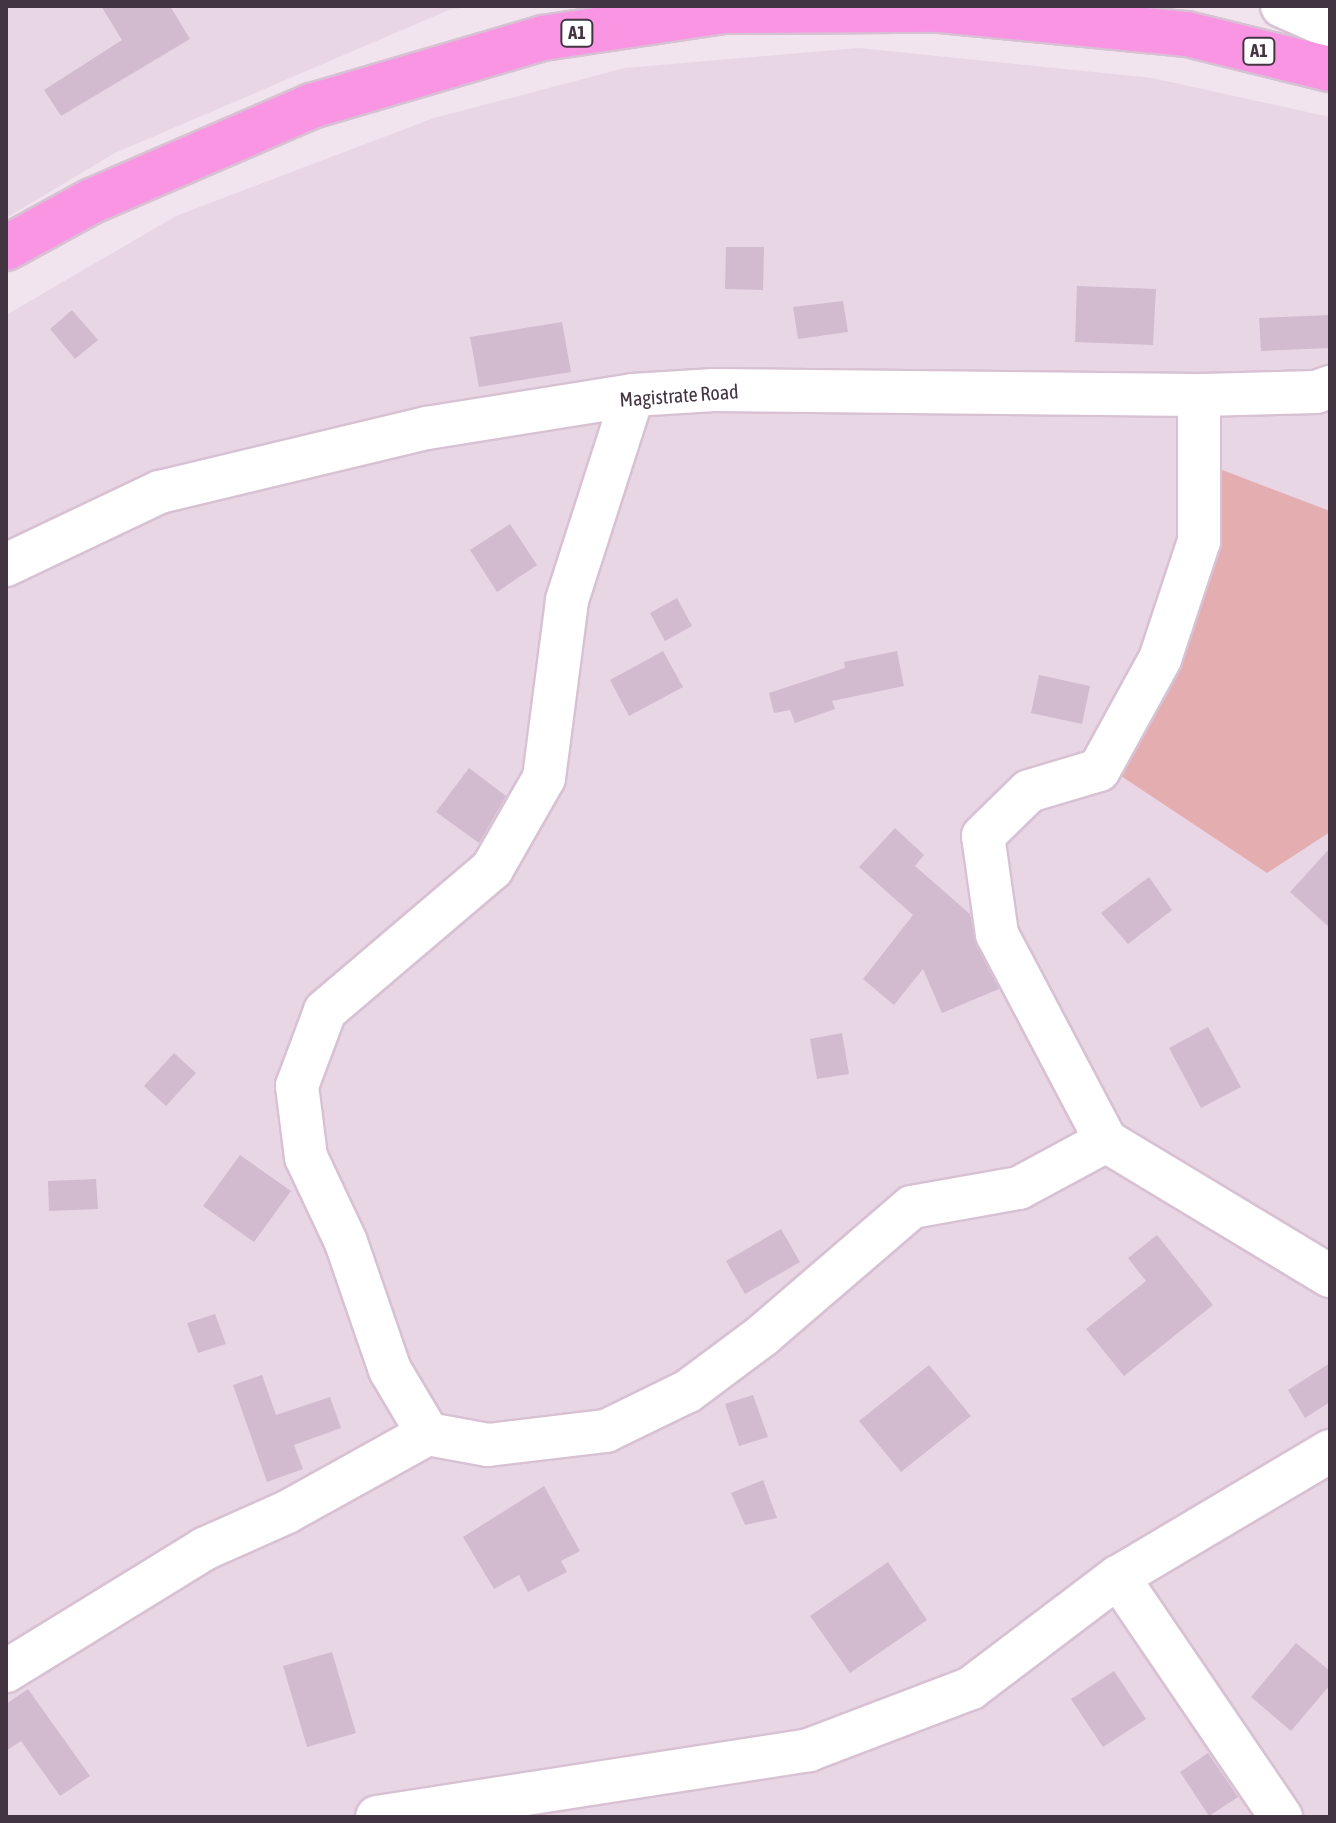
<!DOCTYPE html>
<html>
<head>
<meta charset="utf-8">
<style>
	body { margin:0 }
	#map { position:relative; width:1336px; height:1823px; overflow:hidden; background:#f1e4ee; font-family:"Asap Condensed",sans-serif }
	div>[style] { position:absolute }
	.residential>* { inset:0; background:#e9d6e5 }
	.green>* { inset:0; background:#e4aeb0 }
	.building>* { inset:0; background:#d2bacf }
	.roads { filter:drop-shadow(2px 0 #d7c1d3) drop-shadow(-2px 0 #d7c1d3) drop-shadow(0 2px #d7c1d3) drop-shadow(0 -2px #d7c1d3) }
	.minor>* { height:42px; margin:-21px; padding:0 21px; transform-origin:21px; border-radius:21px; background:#fff }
	.major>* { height:44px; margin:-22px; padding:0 22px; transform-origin:22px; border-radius:22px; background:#f995e3 }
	span { translate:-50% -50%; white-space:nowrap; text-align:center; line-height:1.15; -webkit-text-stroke:7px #fff; paint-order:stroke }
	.shield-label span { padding:2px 6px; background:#fff; border:2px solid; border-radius:6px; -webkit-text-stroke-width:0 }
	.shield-label { font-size:18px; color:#433441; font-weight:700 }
	.street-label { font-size:20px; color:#433441 }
	.frame { position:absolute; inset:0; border:8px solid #433441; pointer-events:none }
</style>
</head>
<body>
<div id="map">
	<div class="residential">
		<i style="clip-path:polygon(6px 6px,472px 6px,449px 10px,115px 153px,6px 218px)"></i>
		<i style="clip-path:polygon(859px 48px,1152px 78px,1330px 117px,1330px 1817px,6px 1817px,6px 315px,176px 216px,434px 118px,625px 68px)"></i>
	</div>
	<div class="green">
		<i style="clip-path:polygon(1217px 468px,1330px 511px,1330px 832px,1267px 873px,1112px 770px)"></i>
	</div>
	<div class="building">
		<i style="clip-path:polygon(101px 6px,170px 6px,190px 39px,61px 116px,44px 90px,122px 40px)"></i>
		<i style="clip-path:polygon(726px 247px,764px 247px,763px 290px,725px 289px)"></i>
		<i style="clip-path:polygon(1077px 286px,1156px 289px,1153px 345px,1075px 342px)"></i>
		<i style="clip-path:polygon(843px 301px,848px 332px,798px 339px,793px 307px)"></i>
		<i style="clip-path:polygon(72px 310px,98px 340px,75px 359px,50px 329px)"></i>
		<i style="clip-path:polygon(1330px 315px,1330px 348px,1261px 351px,1259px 318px)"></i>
		<i style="clip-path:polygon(562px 322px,571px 372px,479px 387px,470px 337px)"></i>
		<i style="clip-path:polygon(510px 524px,537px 565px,497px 592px,470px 550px)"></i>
		<i style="clip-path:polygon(677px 598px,692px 626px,665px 641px,650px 613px)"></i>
		<i style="clip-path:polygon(663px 651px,683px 687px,629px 716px,610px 680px)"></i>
		<i style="clip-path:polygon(897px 651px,904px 686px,832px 701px,835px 709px,795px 723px,790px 710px,774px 713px,769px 693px,845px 668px,844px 662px)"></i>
		<i style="clip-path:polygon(1039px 675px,1090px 686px,1082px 724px,1031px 713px)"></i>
		<i style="clip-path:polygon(469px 768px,506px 796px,479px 843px,436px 812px)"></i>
		<i style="clip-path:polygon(895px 828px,924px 855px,915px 866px,970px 914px,976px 945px,999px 989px,942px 1013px,923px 969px,894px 1005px,863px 979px,913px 915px,859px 867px)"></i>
		<i style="clip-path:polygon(1330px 848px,1330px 928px,1290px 892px)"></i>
		<i style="clip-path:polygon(1149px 877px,1172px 910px,1128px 944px,1101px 913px)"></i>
		<i style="clip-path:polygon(1208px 1027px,1241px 1087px,1201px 1108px,1169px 1048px)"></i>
		<i style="clip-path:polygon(842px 1033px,849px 1074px,817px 1079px,810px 1039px)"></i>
		<i style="clip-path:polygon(174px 1053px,196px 1073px,166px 1106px,144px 1086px)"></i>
		<i style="clip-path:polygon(240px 1155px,291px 1191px,254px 1242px,203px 1206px)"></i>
		<i style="clip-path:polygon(96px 1179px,98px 1209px,49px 1211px,48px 1181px)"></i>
		<i style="clip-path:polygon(781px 1229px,800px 1262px,745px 1294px,726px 1261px)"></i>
		<i style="clip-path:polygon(1157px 1235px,1213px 1305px,1124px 1376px,1086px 1329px,1146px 1281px,1128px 1258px)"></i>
		<i style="clip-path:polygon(215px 1314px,226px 1344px,198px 1353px,187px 1323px)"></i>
		<i style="clip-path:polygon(1330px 1363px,1330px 1402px,1305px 1418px,1288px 1390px)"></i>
		<i style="clip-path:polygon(929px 1365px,971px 1416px,901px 1472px,859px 1421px)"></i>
		<i style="clip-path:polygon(262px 1375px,276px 1415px,330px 1397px,341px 1428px,294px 1445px,303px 1469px,267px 1482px,233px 1385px)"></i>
		<i style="clip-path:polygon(753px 1395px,768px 1437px,739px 1446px,725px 1404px)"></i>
		<i style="clip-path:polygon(763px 1480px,777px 1518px,745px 1525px,731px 1493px)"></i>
		<i style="clip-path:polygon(544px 1486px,580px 1551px,561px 1561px,567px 1572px,528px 1592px,519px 1575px,494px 1589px,463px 1537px)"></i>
		<i style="clip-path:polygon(888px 1562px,927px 1620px,850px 1673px,810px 1616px)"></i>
		<i style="clip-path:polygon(1296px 1643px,1330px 1671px,1330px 1685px,1291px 1731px,1251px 1697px)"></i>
		<i style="clip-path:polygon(332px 1652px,356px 1733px,307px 1747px,283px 1666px)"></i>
		<i style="clip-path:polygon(1114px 1671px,1146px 1719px,1103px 1747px,1071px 1699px)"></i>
		<i style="clip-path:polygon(28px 1689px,90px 1776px,60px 1796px,21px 1741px,6px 1751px,6px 1704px)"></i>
		<i style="clip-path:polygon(1208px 1753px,1238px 1797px,1209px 1816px,1180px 1772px)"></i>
	</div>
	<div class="roads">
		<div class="minor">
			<i style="left:1282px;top:6px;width:52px;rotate:23.6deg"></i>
			<i style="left:6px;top:565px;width:170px;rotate:-25.4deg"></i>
			<i style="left:160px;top:492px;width:275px;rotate:-13.5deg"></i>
			<i style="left:427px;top:428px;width:209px;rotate:-9.1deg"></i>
			<i style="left:633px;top:395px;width:81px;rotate:-3.5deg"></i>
			<i style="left:714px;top:390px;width:485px;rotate:0.6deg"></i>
			<i style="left:1199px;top:395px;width:117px;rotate:-1.5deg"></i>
			<i style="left:1316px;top:392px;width:15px;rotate:-20deg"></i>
			<i style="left:1106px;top:1141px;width:234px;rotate:-117.8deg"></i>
			<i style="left:997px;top:934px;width:99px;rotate:-98.1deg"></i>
			<i style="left:983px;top:836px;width:64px;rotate:-44.4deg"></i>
			<i style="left:1029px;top:791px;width:73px;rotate:-16.7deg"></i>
			<i style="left:1099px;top:770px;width:127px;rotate:-61.2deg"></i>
			<i style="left:1160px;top:659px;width:124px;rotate:-71.7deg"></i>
			<i style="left:1199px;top:541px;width:146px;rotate:-90deg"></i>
			<i style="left:428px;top:1434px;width:74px;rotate:-120.7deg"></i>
			<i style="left:390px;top:1370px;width:135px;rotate:-109deg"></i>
			<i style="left:346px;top:1242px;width:94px;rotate:-115.2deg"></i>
			<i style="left:306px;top:1157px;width:72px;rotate:-97.2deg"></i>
			<i style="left:297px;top:1086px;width:80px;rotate:-69.5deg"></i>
			<i style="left:325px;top:1011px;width:219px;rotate:-40.4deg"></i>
			<i style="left:492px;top:869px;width:105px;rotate:-60.3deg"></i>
			<i style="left:544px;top:778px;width:179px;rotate:-82.6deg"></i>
			<i style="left:567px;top:600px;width:215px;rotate:-72.2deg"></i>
			<i style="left:1118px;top:1577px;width:290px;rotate:55.8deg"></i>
			<i style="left:6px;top:1671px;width:233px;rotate:-31.6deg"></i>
			<i style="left:204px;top:1549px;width:91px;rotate:-24deg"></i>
			<i style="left:287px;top:1512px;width:161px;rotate:-29deg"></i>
			<i style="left:428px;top:1434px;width:61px;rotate:10.4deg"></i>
			<i style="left:488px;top:1445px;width:119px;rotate:-6.8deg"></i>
			<i style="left:606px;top:1431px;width:91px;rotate:-26deg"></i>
			<i style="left:688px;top:1391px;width:94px;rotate:-36.7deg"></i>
			<i style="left:763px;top:1335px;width:196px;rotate:-40.7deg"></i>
			<i style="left:912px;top:1207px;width:109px;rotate:-10.1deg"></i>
			<i style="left:1019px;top:1188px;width:99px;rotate:-28.4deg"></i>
			<i style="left:1106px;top:1141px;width:262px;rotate:31.1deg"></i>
			<i style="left:377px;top:1817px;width:437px;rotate:-8.8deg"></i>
			<i style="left:809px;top:1750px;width:173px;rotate:-20.9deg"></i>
			<i style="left:971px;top:1688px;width:184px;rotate:-37.1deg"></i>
			<i style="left:1118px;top:1577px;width:247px;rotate:-30.7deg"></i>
		</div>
		<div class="major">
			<i style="left:6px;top:248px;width:98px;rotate:-28.7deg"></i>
			<i style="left:92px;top:201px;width:240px;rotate:-23.4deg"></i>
			<i style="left:312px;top:106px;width:241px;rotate:-16.4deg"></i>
			<i style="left:543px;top:38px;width:183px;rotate:-8.5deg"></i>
			<i style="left:724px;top:11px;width:217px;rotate:-0.3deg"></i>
			<i style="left:941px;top:10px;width:247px;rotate:5.6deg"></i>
			<i style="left:1187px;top:34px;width:147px;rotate:13.8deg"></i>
		</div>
	</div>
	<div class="shield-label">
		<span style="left:577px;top:33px">A1</span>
		<span style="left:1259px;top:51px">A1</span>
	</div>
	<div class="street-label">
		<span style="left:679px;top:395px;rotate:-4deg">Magistrate Road</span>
	</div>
	<div class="frame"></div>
</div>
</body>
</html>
